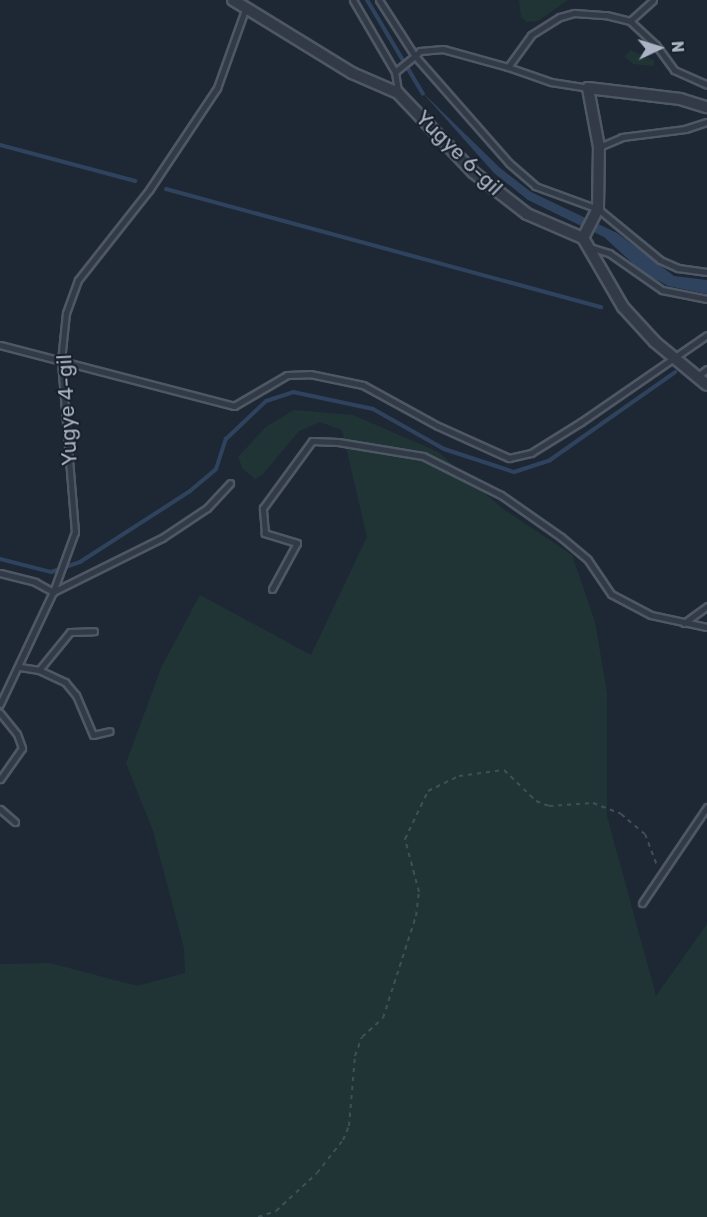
<!DOCTYPE html>
<html>
<head>
<meta charset="utf-8">
<style>
	body { margin:0 }
	#map { position:relative; width:707px; height:1217px; overflow:hidden; background:#1e2835; font-family:Rubik,sans-serif }
	div>[style] { position:absolute }
	.green>* { inset:0; background:#203436 }
	.water>* { inset:0; background:#30435e }
	.stream>* { height:4px; margin:-2px; padding:0 2px; transform-origin:2px; border-radius:2px; background:#30435e }
	.path>* { height:2px; margin-top:-1px; transform-origin:0; background:repeating-linear-gradient(90deg,#3d5154 0 4.5px,transparent 0 9px) }
	.roads { filter:drop-shadow(2px 0 #4e5764) drop-shadow(-2px 0 #4e5764) drop-shadow(0 2px #4e5764) drop-shadow(0 -2px #4e5764) }
	.service>* { height:5px; margin:-2.5px; padding:0 2.5px; transform-origin:2.5px; border-radius:2.5px; background:#313a46 }
	.minor>* { height:10px; margin:-5px; padding:0 5px; transform-origin:5px; border-radius:5px; background:#313a46 }
	span { translate:-50% -50%; white-space:nowrap; text-align:center; line-height:1.15; -webkit-text-stroke:4.5px #171f2a; paint-order:stroke }
	.street-label { font-size:21px; color:#aab4c4 }
	.north { position:absolute; left:629px; top:18px; width:60px; height:60px; -webkit-text-stroke:4px #171f2a; paint-order:stroke; rotate:86deg; font-size:16px; font-weight:700; line-height:24px; text-align:center; color:#aab4c4 }
	.north::after { content:''; display:block; margin:auto; width:21px; height:27px; background:#aab4c4; clip-path:polygon(50% 0,100% 100%,50% 72%,0 100%) }
</style>
</head>
<body>
<div id="map">
	<div class="green">
		<i style="clip-path:polygon(519px 0,568px 0,538px 21px,527px 22px,521px 17px)"></i>
		<i style="clip-path:polygon(630px 50px,654px 60px,654px 66px,633px 64px,625px 57px)"></i>
		<i style="clip-path:polygon(294px 410px,353px 415px,438px 452px,503px 509px,572px 555px,595px 622px,607px 693px,607px 816px,656px 996px,707px 924px,707px 1217px,0 1217px,0 964px,50px 963px,137px 986px,185px 973px,184px 948px,153px 831px,126px 763px,162px 666px,200px 595px,311px 655px,367px 537px,342px 430px,320px 422px,299px 431px,262px 475px,255px 479px,243px 469px,238px 457px,266px 427px)"></i>
	</div>
	<div class="water">
		<i style="clip-path:polygon(421px 91px,500px 168px,531px 192px,617px 233px,674px 276px,707px 280px,707px 294px,668px 286px,641px 271px,604px 237px,528px 200px,494px 173px)"></i>
	</div>
	<div class="stream">
		<i style="left:367px;top:0;width:109px;rotate:59.2deg"></i>
		<i style="left:0;top:145px;width:140px;rotate:14.9deg"></i>
		<i style="left:166px;top:189px;width:451px;rotate:15.2deg"></i>
		<i style="left:0;top:559px;width:53px;rotate:14.3deg"></i>
		<i style="left:51px;top:572px;width:31px;rotate:-19deg"></i>
		<i style="left:80px;top:562px;width:131px;rotate:-32.8deg"></i>
		<i style="left:190px;top:491px;width:34px;rotate:-40deg"></i>
		<i style="left:216px;top:469px;width:32px;rotate:-72deg"></i>
		<i style="left:226px;top:439px;width:55px;rotate:-43.5deg"></i>
		<i style="left:266px;top:401px;width:28px;rotate:-18deg"></i>
		<i style="left:293px;top:392px;width:82px;rotate:12deg"></i>
		<i style="left:373px;top:409px;width:81px;rotate:29.4deg"></i>
		<i style="left:444px;top:449px;width:74px;rotate:18.2deg"></i>
		<i style="left:514px;top:472px;width:38px;rotate:-18deg"></i>
		<i style="left:550px;top:460px;width:153px;rotate:-35.1deg"></i>
	</div>
	<div class="path">
		<i style="left:258px;top:1217px;width:19px;rotate:-18deg"></i>
		<i style="left:276px;top:1211px;width:56px;rotate:-42.8deg"></i>
		<i style="left:317px;top:1173px;width:42px;rotate:-51.8deg"></i>
		<i style="left:343px;top:1140px;width:15px;rotate:-67deg"></i>
		<i style="left:349px;top:1126px;width:70px;rotate:-85.1deg"></i>
		<i style="left:355px;top:1056px;width:20px;rotate:-70deg"></i>
		<i style="left:362px;top:1037px;width:28px;rotate:-42deg"></i>
		<i style="left:383px;top:1018px;width:107px;rotate:-72.1deg"></i>
		<i style="left:416px;top:916px;width:24px;rotate:-83deg"></i>
		<i style="left:419px;top:892px;width:55px;rotate:-104.8deg"></i>
		<i style="left:405px;top:839px;width:53px;rotate:-64.4deg"></i>
		<i style="left:428px;top:791px;width:34px;rotate:-26deg"></i>
		<i style="left:459px;top:776px;width:45px;rotate:-7.6deg"></i>
		<i style="left:504px;top:770px;width:45px;rotate:44.1deg"></i>
		<i style="left:536px;top:801px;width:14px;rotate:21deg"></i>
		<i style="left:549px;top:806px;width:44px;rotate:-3.9deg"></i>
		<i style="left:593px;top:803px;width:30px;rotate:21deg"></i>
		<i style="left:621px;top:814px;width:31px;rotate:40deg"></i>
		<i style="left:645px;top:834px;width:33px;rotate:69deg"></i>
	</div>
	<div class="roads">
		<div class="service">
			<i style="left:353px;top:0;width:83px;rotate:59.7deg"></i>
			<i style="left:395px;top:72px;width:20px;rotate:81deg"></i>
			<i style="left:379px;top:0;width:67px;rotate:57.3deg"></i>
			<i style="left:415px;top:56px;width:7px;rotate:-45deg"></i>
			<i style="left:420px;top:51px;width:23px;rotate:-5deg"></i>
			<i style="left:443px;top:49px;width:67px;rotate:15.5deg"></i>
			<i style="left:508px;top:67px;width:39px;rotate:-54deg"></i>
			<i style="left:531px;top:35px;width:34px;rotate:-32deg"></i>
			<i style="left:560px;top:17px;width:15px;rotate:-16deg"></i>
			<i style="left:574px;top:13px;width:32px;rotate:4deg"></i>
			<i style="left:606px;top:15px;width:25px;rotate:14deg"></i>
			<i style="left:630px;top:21px;width:35px;rotate:43deg"></i>
			<i style="left:656px;top:45px;width:31px;rotate:54deg"></i>
			<i style="left:674px;top:70px;width:36px;rotate:24deg"></i>
			<i style="left:630px;top:21px;width:31px;rotate:-42deg"></i>
			<i style="left:508px;top:67px;width:46px;rotate:19.2deg"></i>
			<i style="left:551px;top:82px;width:37px;rotate:9deg"></i>
			<i style="left:395px;top:72px;width:26px;rotate:-39deg"></i>
			<i style="left:415px;top:56px;width:142px;rotate:48.7deg"></i>
			<i style="left:509px;top:163px;width:35px;rotate:41deg"></i>
			<i style="left:535px;top:186px;width:67px;rotate:20.1deg"></i>
			<i style="left:598px;top:209px;width:80px;rotate:39.4deg"></i>
			<i style="left:660px;top:260px;width:20px;rotate:24deg"></i>
			<i style="left:678px;top:268px;width:29px;rotate:8deg"></i>
			<i style="left:599px;top:147px;width:25px;rotate:-23deg"></i>
			<i style="left:622px;top:137px;width:64px;rotate:-7.2deg"></i>
			<i style="left:685px;top:129px;width:23px;rotate:-18deg"></i>
			<i style="left:589px;top:247px;width:21px;rotate:17deg"></i>
			<i style="left:609px;top:253px;width:65px;rotate:34.9deg"></i>
			<i style="left:662px;top:290px;width:46px;rotate:11.3deg"></i>
			<i style="left:0;top:345px;width:242px;rotate:14.6deg"></i>
			<i style="left:234px;top:406px;width:61px;rotate:-30.3deg"></i>
			<i style="left:287px;top:375px;width:23px;rotate:-2deg"></i>
			<i style="left:310px;top:374px;width:54px;rotate:11.7deg"></i>
			<i style="left:363px;top:385px;width:85px;rotate:28.7deg"></i>
			<i style="left:438px;top:426px;width:78px;rotate:24.3deg"></i>
			<i style="left:509px;top:458px;width:23px;rotate:-13deg"></i>
			<i style="left:531px;top:453px;width:59px;rotate:-31.8deg"></i>
			<i style="left:581px;top:422px;width:153px;rotate:-34.6deg"></i>
			<i style="left:698px;top:376px;width:11px;rotate:-38deg"></i>
			<i style="left:0;top:573px;width:36px;rotate:14deg"></i>
			<i style="left:35px;top:582px;width:21px;rotate:29deg"></i>
			<i style="left:272px;top:589px;width:52px;rotate:-61.5deg"></i>
			<i style="left:297px;top:543px;width:34px;rotate:-163deg"></i>
			<i style="left:265px;top:533px;width:25px;rotate:-95deg"></i>
			<i style="left:263px;top:508px;width:83px;rotate:-53.8deg"></i>
			<i style="left:312px;top:441px;width:26px;rotate:2deg"></i>
			<i style="left:338px;top:442px;width:86px;rotate:9.4deg"></i>
			<i style="left:423px;top:456px;width:87px;rotate:26.6deg"></i>
			<i style="left:501px;top:495px;width:73px;rotate:35deg"></i>
			<i style="left:561px;top:537px;width:35px;rotate:40deg"></i>
			<i style="left:588px;top:560px;width:41px;rotate:55.9deg"></i>
			<i style="left:611px;top:594px;width:45px;rotate:27.7deg"></i>
			<i style="left:651px;top:615px;width:57px;rotate:12.1deg"></i>
			<i style="left:53px;top:592px;width:122px;rotate:-26.4deg"></i>
			<i style="left:162px;top:538px;width:54px;rotate:-33.7deg"></i>
			<i style="left:207px;top:508px;width:34px;rotate:-47deg"></i>
			<i style="left:684px;top:623px;width:29px;rotate:-36deg"></i>
			<i style="left:20px;top:667px;width:19px;rotate:9deg"></i>
			<i style="left:39px;top:670px;width:29px;rotate:25deg"></i>
			<i style="left:65px;top:682px;width:17px;rotate:50deg"></i>
			<i style="left:76px;top:695px;width:43px;rotate:67deg"></i>
			<i style="left:93px;top:735px;width:17px;rotate:-13deg"></i>
			<i style="left:39px;top:670px;width:49px;rotate:-50.8deg"></i>
			<i style="left:70px;top:632px;width:24px;rotate:-2deg"></i>
			<i style="left:0;top:704px;width:124px;rotate:-64.7deg"></i>
			<i style="left:53px;top:592px;width:64px;rotate:-69.9deg"></i>
			<i style="left:75px;top:532px;width:172px;rotate:-94.7deg"></i>
			<i style="left:61px;top:361px;width:48px;rotate:-84.1deg"></i>
			<i style="left:66px;top:313px;width:35px;rotate:-70deg"></i>
			<i style="left:78px;top:280px;width:115px;rotate:-51.7deg"></i>
			<i style="left:149px;top:190px;width:123px;rotate:-56.3deg"></i>
			<i style="left:217px;top:88px;width:86px;rotate:-70.3deg"></i>
			<i style="left:0;top:713px;width:27px;rotate:51deg"></i>
			<i style="left:17px;top:734px;width:15px;rotate:70deg"></i>
			<i style="left:22px;top:748px;width:38px;rotate:125deg"></i>
			<i style="left:0;top:809px;width:20px;rotate:41deg"></i>
			<i style="left:642px;top:903px;width:116px;rotate:-55.9deg"></i>
		</div>
		<div class="minor">
			<i style="left:233px;top:0;width:140px;rotate:31.5deg"></i>
			<i style="left:352px;top:73px;width:50px;rotate:23.5deg"></i>
			<i style="left:398px;top:93px;width:109px;rotate:46.5deg"></i>
			<i style="left:473px;top:172px;width:68px;rotate:37.9deg"></i>
			<i style="left:527px;top:214px;width:61px;rotate:23.2deg"></i>
			<i style="left:583px;top:238px;width:80px;rotate:59.9deg"></i>
			<i style="left:623px;top:307px;width:47px;rotate:47.6deg"></i>
			<i style="left:655px;top:342px;width:67px;rotate:39.6deg"></i>
			<i style="left:583px;top:238px;width:33px;rotate:-63deg"></i>
			<i style="left:598px;top:209px;width:62px;rotate:-89.1deg"></i>
			<i style="left:599px;top:147px;width:60px;rotate:-100.6deg"></i>
			<i style="left:588px;top:88px;width:93px;rotate:6.8deg"></i>
			<i style="left:680px;top:99px;width:28px;rotate:17deg"></i>
		</div>
	</div>
	<div class="street-label">
		<span style="left:459px;top:153px;rotate:44deg">Yugye 6-gil</span>
		<span style="left:67px;top:410px;rotate:-93deg">Yugye 4-gil</span>
	</div>
	<div class="north">N</div>
</div>
</body>
</html>
